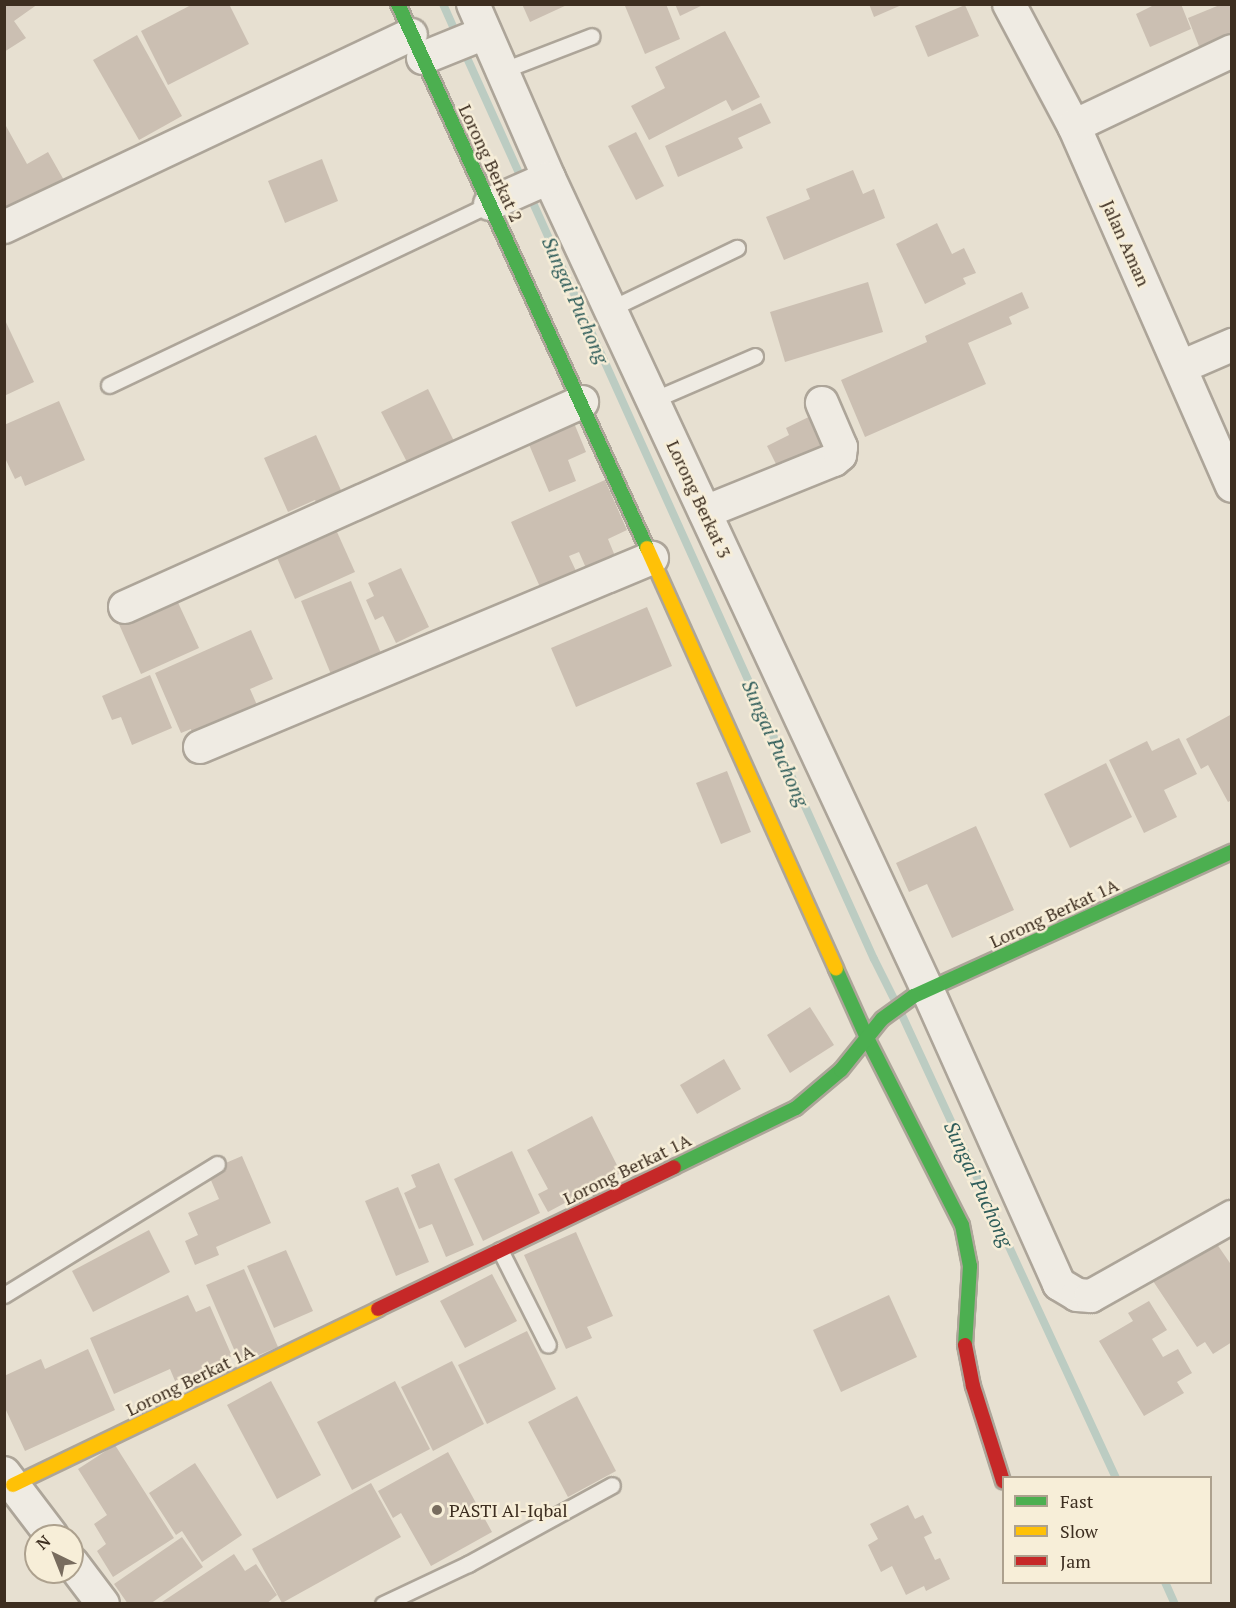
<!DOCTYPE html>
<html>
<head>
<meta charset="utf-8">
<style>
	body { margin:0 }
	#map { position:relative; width:1236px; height:1608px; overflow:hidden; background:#e7e0d1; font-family:"PT Serif",serif }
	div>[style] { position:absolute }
	.stream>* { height:8px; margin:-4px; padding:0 4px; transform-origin:4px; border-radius:4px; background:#bcccc2 }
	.building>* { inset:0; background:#cbbfb2 }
	.roads { filter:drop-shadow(2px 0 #ada599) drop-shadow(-2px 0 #ada599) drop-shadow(0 2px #ada599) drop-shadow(0 -2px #ada599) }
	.lane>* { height:15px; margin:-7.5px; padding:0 7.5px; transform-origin:7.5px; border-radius:7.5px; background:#efebe3 }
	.street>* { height:32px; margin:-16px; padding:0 16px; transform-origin:16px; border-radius:16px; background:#efebe3 }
	.fast>* { height:14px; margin:-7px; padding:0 7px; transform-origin:7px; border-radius:7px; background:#4caf50 }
	.slow>* { height:14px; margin:-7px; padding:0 7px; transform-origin:7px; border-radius:7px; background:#ffc107 }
	.jam>* { height:14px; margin:-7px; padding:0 7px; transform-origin:7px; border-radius:7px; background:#c62828 }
	.dots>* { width:16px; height:16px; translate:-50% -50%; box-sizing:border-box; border:3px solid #f7eed8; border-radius:50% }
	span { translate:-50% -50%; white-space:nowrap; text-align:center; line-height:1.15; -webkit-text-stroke:5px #f7eed8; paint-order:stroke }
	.street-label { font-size:18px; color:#3d2e20 }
	.poi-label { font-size:18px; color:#3d2e20 }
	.left { translate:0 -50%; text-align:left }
	.water-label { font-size:20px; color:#2f5d5a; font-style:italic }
	.frame { position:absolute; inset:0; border:6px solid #3d2e20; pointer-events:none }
	.legend { position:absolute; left:1002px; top:1476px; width:210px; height:108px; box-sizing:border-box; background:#f7eed8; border:2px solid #ada18e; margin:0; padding:8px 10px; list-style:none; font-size:18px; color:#3d2e20 }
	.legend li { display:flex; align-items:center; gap:12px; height:30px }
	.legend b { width:30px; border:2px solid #ada18e }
	.north { position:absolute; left:24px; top:1524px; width:60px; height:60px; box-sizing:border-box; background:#f7eed8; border:2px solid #ada18e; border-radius:50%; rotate:317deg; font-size:16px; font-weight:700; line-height:24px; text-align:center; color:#3d2e20 }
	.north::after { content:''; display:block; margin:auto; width:21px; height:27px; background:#786c5e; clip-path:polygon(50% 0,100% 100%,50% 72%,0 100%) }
</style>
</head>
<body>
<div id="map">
	<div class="stream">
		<i style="left:443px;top:4px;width:36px;rotate:66deg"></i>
		<i style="left:463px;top:49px;width:146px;rotate:65.7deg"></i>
		<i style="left:529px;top:194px;width:839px;rotate:65.73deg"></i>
		<i style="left:874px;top:959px;width:47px;rotate:63.4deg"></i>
		<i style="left:901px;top:1013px;width:512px;rotate:65.19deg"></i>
		<i style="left:1165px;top:1582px;width:24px;rotate:66deg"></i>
	</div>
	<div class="building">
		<i style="clip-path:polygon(4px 4px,38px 4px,14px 21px,26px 38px,4px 52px)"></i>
		<i style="clip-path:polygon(193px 4px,229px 4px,249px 44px,168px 85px,141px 31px)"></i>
		<i style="clip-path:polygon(522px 4px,569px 4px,530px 22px)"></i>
		<i style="clip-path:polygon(628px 4px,666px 4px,680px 39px,645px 54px,625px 6px)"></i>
		<i style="clip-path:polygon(675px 4px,705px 4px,680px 16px)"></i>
		<i style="clip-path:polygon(869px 4px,904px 4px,874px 17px)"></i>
		<i style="clip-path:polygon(1181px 4px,1191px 29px,1150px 47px,1136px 14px,1156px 4px)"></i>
		<i style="clip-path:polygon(1222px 4px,1232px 4px,1232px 42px,1202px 54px,1188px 18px)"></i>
		<i style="clip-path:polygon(965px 5px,979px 36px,928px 57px,915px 26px)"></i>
		<i style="clip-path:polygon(725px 31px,760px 97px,732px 111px,726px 100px,649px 140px,631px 106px,665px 88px,655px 67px)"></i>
		<i style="clip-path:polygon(137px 35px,182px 116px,139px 140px,93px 60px)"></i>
		<i style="clip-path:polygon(761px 103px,771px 123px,738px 138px,743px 148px,678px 177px,665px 146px)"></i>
		<i style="clip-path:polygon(6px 126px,27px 164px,48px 152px,69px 189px,4px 225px)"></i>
		<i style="clip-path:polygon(636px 132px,664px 186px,636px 200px,608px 146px)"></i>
		<i style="clip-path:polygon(322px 159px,338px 201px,285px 223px,268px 181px)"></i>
		<i style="clip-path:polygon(853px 170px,863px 194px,874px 189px,885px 218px,784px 260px,766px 217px,810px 199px,806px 189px)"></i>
		<i style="clip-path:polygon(937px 223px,952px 254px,964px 248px,976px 273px,963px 278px,966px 284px,925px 304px,896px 244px)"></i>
		<i style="clip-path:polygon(868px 282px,883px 332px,785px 362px,770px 312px)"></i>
		<i style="clip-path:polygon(1022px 292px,1029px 308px,1009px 317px,1012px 324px,968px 343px,986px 384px,865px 437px,841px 380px,927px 342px,925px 336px)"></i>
		<i style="clip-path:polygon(4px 318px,34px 382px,4px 396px)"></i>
		<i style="clip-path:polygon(428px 389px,454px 441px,408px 464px,381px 412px)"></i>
		<i style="clip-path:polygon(59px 401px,85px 460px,25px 486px,21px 476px,15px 479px,4px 456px,4px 425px)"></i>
		<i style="clip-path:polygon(819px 412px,835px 446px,779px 470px,767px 446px,789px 435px,786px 428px)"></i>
		<i style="clip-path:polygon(574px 423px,586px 452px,568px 460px,576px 481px,549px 492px,525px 435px,556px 430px)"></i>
		<i style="clip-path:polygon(316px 435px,345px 499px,320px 511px,315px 500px,288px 512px,264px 458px)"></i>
		<i style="clip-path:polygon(605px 480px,627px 530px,608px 539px,615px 556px,586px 568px,579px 552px,569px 556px,576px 571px,540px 587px,511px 522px)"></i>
		<i style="clip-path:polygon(333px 523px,355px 572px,295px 599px,274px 551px)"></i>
		<i style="clip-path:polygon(401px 568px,429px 627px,396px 643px,383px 616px,375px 620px,366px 600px,374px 596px,368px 583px)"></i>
		<i style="clip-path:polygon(351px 581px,385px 663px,335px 684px,301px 601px)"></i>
		<i style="clip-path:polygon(175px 596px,199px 648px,141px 674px,118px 622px)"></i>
		<i style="clip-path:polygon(647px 607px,672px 666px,576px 707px,551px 648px)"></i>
		<i style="clip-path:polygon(251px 630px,273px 679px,250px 689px,257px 705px,240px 713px,242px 718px,192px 734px,191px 729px,181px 733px,155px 673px)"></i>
		<i style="clip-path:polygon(150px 675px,172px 728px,132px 745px,121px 717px,112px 720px,102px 696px)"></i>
		<i style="clip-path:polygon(1232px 714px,1232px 800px,1228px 802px,1208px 765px,1201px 769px,1186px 739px)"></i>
		<i style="clip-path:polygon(1179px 738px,1197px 774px,1164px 790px,1177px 817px,1144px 833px,1109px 760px,1147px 741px,1152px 751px)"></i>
		<i style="clip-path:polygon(1106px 763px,1132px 817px,1070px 848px,1044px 794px)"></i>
		<i style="clip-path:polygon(727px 771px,751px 832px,721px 844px,696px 783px)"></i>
		<i style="clip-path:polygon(976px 826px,1014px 910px,952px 938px,927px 884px,909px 892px,896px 863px)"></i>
		<i style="clip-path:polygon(810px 1007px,834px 1045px,790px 1073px,767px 1035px)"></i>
		<i style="clip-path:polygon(724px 1059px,741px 1089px,697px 1114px,680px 1085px)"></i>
		<i style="clip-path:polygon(592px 1116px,621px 1173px,548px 1212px,538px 1194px,548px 1189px,527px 1150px)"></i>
		<i style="clip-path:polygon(512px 1151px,540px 1213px,483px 1241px,454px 1179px)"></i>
		<i style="clip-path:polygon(242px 1156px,271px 1223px,216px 1247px,219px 1255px,195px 1265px,185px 1241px,198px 1235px,188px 1213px,219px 1199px,207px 1171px)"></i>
		<i style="clip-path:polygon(439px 1163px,474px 1245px,446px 1257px,432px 1224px,419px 1229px,404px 1193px,416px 1187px,411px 1175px)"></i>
		<i style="clip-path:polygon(398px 1187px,429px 1262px,396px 1276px,365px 1201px)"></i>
		<i style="clip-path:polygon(149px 1230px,170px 1272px,93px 1312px,72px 1271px)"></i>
		<i style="clip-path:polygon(576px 1232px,613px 1316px,587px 1327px,592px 1338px,566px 1349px,524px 1255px)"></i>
		<i style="clip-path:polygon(1210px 1234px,1232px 1266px,1232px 1342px,1213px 1354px,1205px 1342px,1197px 1347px,1149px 1275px)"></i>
		<i style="clip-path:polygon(286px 1250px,313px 1311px,274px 1328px,247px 1266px)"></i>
		<i style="clip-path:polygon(244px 1269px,278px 1347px,240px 1363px,206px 1285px)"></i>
		<i style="clip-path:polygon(492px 1274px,517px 1321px,465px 1348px,440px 1301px)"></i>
		<i style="clip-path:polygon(188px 1295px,196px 1312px,210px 1306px,232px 1356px,175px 1381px,170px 1369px,114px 1394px,90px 1338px)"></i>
		<i style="clip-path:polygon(889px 1295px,917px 1357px,841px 1392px,813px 1330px)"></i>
		<i style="clip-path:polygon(1149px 1301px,1167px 1330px,1152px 1339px,1163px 1357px,1178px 1349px,1192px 1373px,1177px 1382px,1184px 1393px,1144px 1416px,1099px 1341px,1133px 1321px,1128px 1313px)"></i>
		<i style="clip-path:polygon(527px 1331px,556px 1389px,487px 1424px,458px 1365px)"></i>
		<i style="clip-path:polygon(88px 1349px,115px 1410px,25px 1451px,4px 1406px,4px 1376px,41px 1359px,45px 1369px)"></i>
		<i style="clip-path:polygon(452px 1361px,484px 1424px,433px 1451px,401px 1387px)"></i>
		<i style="clip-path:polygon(271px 1381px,321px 1475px,277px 1499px,227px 1405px)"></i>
		<i style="clip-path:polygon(395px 1381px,430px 1449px,352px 1490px,317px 1422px)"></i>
		<i style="clip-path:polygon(577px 1396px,616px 1471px,568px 1497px,528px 1422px)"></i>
		<i style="clip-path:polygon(115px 1445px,174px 1538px,113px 1577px,97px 1551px,106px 1544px,94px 1524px,107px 1515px,78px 1469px)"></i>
		<i style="clip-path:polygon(448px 1452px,492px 1532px,431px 1566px,401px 1513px,393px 1518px,378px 1491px)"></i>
		<i style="clip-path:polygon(195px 1463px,242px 1535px,202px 1562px,182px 1531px,176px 1535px,149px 1493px)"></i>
		<i style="clip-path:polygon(371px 1483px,401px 1537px,282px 1603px,252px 1549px)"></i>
		<i style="clip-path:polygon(908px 1505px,915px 1519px,923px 1515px,932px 1533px,924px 1537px,935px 1560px,940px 1558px,950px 1579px,926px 1591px,924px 1586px,906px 1595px,892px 1566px,881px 1572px,868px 1545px,878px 1539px,870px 1524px)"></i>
		<i style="clip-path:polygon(182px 1537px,203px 1567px,150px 1604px,128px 1604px,114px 1584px)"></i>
		<i style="clip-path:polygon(234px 1554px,245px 1571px,256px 1564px,277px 1595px,266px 1604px,159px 1604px)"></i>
	</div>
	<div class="roads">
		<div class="lane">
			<i style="left:501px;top:71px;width:97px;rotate:-21deg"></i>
			<i style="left:610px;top:309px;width:141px;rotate:-25.7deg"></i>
			<i style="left:109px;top:385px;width:422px;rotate:-25.4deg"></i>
			<i style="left:653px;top:400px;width:111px;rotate:-23.3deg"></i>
			<i style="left:500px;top:1250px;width:106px;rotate:63.2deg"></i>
			<i style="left:4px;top:1295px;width:250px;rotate:-31.6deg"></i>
			<i style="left:383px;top:1604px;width:94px;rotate:-25.2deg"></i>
			<i style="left:468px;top:1564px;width:164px;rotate:-28.7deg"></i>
		</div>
		<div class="street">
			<i style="left:473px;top:4px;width:190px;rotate:66.4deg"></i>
			<i style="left:549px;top:178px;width:897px;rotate:65.01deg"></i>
			<i style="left:928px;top:991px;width:321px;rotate:65.9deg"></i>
			<i style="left:1059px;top:1284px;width:21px;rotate:31deg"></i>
			<i style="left:1077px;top:1295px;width:14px;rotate:4deg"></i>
			<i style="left:1091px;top:1296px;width:162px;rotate:-29.3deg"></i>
			<i style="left:1009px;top:4px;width:138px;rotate:62deg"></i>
			<i style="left:1074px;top:126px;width:393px;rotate:66.3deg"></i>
			<i style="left:423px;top:58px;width:67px;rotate:-22deg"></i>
			<i style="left:1074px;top:126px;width:175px;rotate:-25.4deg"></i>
			<i style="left:490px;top:204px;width:64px;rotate:-23.8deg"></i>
			<i style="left:4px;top:227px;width:450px;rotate:-25.3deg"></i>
			<i style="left:1181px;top:367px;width:56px;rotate:-23.3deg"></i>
			<i style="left:705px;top:512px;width:139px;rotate:-22deg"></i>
			<i style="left:834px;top:460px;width:8px;rotate:-40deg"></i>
			<i style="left:840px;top:455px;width:8px;rotate:-83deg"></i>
			<i style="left:841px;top:447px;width:48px;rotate:-113.4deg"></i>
			<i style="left:125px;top:607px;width:501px;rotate:-24.16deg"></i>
			<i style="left:200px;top:747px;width:490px;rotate:-22.7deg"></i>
			<i style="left:4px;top:1473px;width:79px;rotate:52.7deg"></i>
			<i style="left:72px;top:1563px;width:51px;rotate:52.9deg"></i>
		</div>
		<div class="fast">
			<i style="left:398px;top:4px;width:598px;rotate:65.41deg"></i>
			<i style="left:836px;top:969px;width:76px;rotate:65.8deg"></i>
			<i style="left:867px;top:1038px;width:210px;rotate:63.1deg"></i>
			<i style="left:962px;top:1225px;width:42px;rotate:79deg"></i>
			<i style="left:970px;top:1266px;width:79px;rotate:93.6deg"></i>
			<i style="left:674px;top:1167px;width:136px;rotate:-25.8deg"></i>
			<i style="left:796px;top:1108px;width:59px;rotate:-40.2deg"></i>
			<i style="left:841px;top:1070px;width:65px;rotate:-51.2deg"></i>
			<i style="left:882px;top:1019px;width:39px;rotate:-36deg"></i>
			<i style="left:914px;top:996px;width:349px;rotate:-24.4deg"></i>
		</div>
		<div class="slow">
			<i style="left:647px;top:548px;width:461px;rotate:65.8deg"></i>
			<i style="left:13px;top:1485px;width:405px;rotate:-25.7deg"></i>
		</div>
		<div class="jam">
			<i style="left:378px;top:1309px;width:328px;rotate:-25.6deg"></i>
			<i style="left:965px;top:1345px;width:42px;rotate:79deg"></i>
			<i style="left:973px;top:1386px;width:100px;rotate:72.5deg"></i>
		</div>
	</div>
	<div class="dots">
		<i style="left:437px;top:1510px;background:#786c5e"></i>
	</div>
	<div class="street-label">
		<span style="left:491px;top:163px;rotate:65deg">Lorong Berkat 2</span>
		<span style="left:1126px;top:243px;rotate:66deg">Jalan Aman</span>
		<span style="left:699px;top:499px;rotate:65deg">Lorong Berkat 3</span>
		<span style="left:1054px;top:913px;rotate:-25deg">Lorong Berkat 1A</span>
		<span style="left:627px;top:1169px;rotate:-26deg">Lorong Berkat 1A</span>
		<span style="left:190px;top:1380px;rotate:-26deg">Lorong Berkat 1A</span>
	</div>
	<div class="poi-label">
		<span class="left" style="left:449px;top:1510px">PASTI Al-Iqbal</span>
	</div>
	<div class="water-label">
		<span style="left:576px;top:300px;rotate:66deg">Sungai Puchong</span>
		<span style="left:776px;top:743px;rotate:66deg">Sungai Puchong</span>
		<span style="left:979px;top:1184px;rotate:65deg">Sungai Puchong</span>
	</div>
	<div class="frame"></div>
	<ul class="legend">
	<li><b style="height:8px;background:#4caf50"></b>Fast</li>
	<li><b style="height:8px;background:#ffc107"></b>Slow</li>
	<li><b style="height:8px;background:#c62828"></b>Jam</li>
	</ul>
	<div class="north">N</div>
</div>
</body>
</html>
